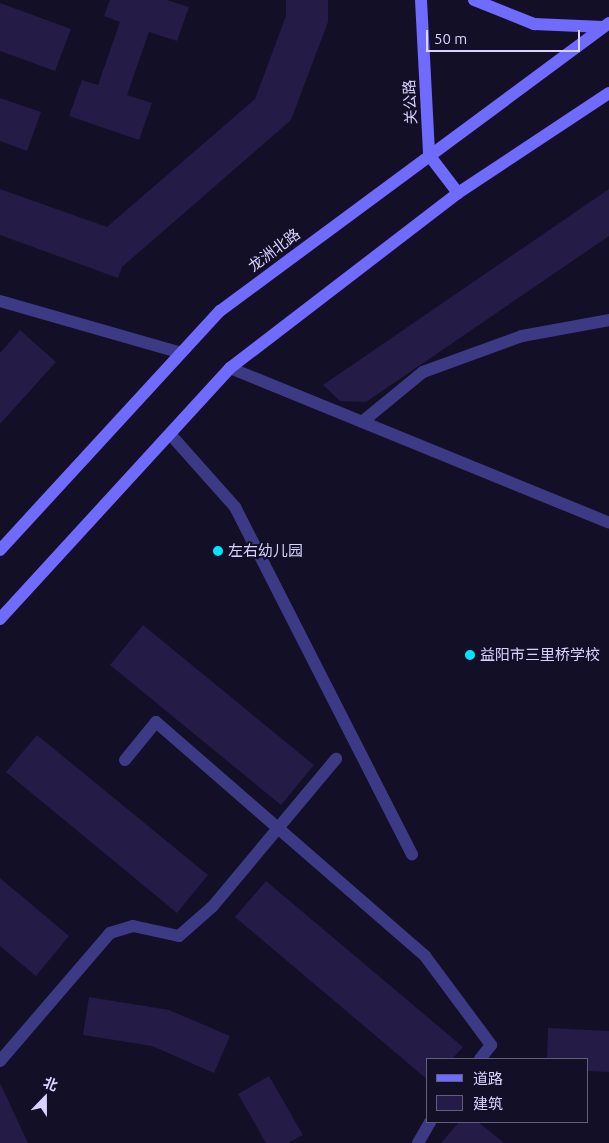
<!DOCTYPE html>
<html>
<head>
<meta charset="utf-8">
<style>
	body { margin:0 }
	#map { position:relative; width:609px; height:1143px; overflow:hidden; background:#130f26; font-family:Ubuntu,"Noto Sans SC",sans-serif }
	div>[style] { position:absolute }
	.building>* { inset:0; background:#241b47 }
	.street>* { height:12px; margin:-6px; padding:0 6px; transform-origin:6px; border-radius:6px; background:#3d3a85 }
	.secondary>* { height:12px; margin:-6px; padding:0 6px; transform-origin:6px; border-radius:6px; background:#6f6bff }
	.dots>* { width:14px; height:14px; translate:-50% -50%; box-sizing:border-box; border:2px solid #130f26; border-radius:50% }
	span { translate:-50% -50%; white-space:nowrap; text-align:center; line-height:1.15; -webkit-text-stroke:4px #130f26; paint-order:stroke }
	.street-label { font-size:15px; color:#d9d4ff }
	.poi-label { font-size:15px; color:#d9d4ff }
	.left { translate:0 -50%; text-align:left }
	.legend { position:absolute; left:426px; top:1058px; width:162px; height:65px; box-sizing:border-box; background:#130f26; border:1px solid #625e7d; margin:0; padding:6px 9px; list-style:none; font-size:15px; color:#d9d4ff }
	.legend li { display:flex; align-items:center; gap:10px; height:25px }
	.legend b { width:25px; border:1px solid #625e7d }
	.north { position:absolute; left:20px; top:1073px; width:50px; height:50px; -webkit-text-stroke:4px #130f26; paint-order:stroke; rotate:22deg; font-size:14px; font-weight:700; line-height:20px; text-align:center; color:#d9d4ff }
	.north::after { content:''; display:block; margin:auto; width:18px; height:22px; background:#d9d4ff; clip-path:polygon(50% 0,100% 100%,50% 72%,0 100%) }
	.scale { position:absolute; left:426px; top:30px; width:154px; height:22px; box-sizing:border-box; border:2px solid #d9d4ff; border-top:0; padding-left:6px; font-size:15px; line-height:18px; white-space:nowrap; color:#d9d4ff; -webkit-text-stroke:4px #130f26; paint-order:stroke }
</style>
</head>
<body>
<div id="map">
	<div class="building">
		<i style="clip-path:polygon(110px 0,167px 0,189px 7px,177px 41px,149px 32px,127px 95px,152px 103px,139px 140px,69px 116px,82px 80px,98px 85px,120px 22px,104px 16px)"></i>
		<i style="clip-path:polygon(286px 0,328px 0,328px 22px,291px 120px,122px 267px,118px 278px,0 235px,0 189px,107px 227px,255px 99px,286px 16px)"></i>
		<i style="clip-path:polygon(0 3px,71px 29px,55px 71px,0 51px)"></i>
		<i style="clip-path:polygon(0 98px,41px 112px,27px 151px,0 141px)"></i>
		<i style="clip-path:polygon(609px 189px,609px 236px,366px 402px,340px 401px,323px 385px)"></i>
		<i style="clip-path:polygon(20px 330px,56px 362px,0 424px,0 353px)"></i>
		<i style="clip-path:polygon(143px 625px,314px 765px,281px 805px,110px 665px)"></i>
		<i style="clip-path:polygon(37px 735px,208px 875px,177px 913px,6px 772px)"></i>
		<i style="clip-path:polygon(0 878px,69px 936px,36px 976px,0 946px)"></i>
		<i style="clip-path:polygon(266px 881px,463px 1047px,452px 1059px,428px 1059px,428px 1080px,235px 917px)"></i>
		<i style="clip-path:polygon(89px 997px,169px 1010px,230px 1036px,214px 1073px,152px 1046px,83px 1035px)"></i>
		<i style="clip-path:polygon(548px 1028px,609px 1031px,609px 1072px,588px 1071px,588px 1059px,547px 1059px)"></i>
		<i style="clip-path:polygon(269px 1076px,303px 1135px,288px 1143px,266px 1143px,238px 1094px)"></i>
		<i style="clip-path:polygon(0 1083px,28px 1143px,0 1143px)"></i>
		<i style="clip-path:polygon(459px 1122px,478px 1122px,504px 1143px,441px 1143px)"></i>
	</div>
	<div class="street">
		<i style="left:0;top:301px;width:188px;rotate:16deg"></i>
		<i style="left:230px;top:368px;width:409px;rotate:22.2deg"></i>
		<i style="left:362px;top:422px;width:79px;rotate:-39.3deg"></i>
		<i style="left:423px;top:372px;width:105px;rotate:-20deg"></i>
		<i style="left:522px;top:336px;width:88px;rotate:-10.4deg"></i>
		<i style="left:170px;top:434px;width:98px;rotate:48.3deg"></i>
		<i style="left:235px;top:507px;width:390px;rotate:63deg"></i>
		<i style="left:125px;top:760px;width:49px;rotate:-50.8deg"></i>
		<i style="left:156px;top:722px;width:357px;rotate:41deg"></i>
		<i style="left:425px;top:956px;width:111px;rotate:53.4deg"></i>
		<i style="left:491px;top:1045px;width:18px;rotate:128deg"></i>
		<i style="left:0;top:1061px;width:169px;rotate:-49.3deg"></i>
		<i style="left:110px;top:933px;width:24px;rotate:-17deg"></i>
		<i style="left:133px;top:926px;width:47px;rotate:12.3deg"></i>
		<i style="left:179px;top:936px;width:45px;rotate:-41.4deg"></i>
		<i style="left:213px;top:906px;width:192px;rotate:-50.1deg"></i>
		<i style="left:418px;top:1143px;width:24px;rotate:-60deg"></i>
	</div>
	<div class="secondary">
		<i style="left:421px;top:0;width:155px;rotate:87deg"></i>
		<i style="left:429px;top:155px;width:48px;rotate:52.7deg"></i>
		<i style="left:474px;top:0;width:65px;rotate:21.8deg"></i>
		<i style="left:534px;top:24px;width:69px;rotate:2.5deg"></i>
		<i style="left:0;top:550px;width:325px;rotate:-47.4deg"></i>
		<i style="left:220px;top:311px;width:484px;rotate:-36.5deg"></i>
		<i style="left:0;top:619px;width:340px;rotate:-47.5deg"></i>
		<i style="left:230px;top:368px;width:287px;rotate:-37.5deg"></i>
		<i style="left:458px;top:193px;width:181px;rotate:-33.5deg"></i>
	</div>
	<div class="dots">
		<i style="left:218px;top:551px;background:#00e5ff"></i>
		<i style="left:470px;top:655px;background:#00e5ff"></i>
	</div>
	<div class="street-label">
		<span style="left:410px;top:102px;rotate:-93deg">关公路</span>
		<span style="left:274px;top:250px;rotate:-37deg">龙洲北路</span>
	</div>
	<div class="poi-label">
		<span class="left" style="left:228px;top:551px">左右幼儿园</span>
		<span class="left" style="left:480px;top:655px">益阳市三里桥学校</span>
	</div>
	<ul class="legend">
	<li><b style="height:6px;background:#6f6bff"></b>道路</li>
	<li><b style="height:14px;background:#241b47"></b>建筑</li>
	</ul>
	<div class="north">北</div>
	<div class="scale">50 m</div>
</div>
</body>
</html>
